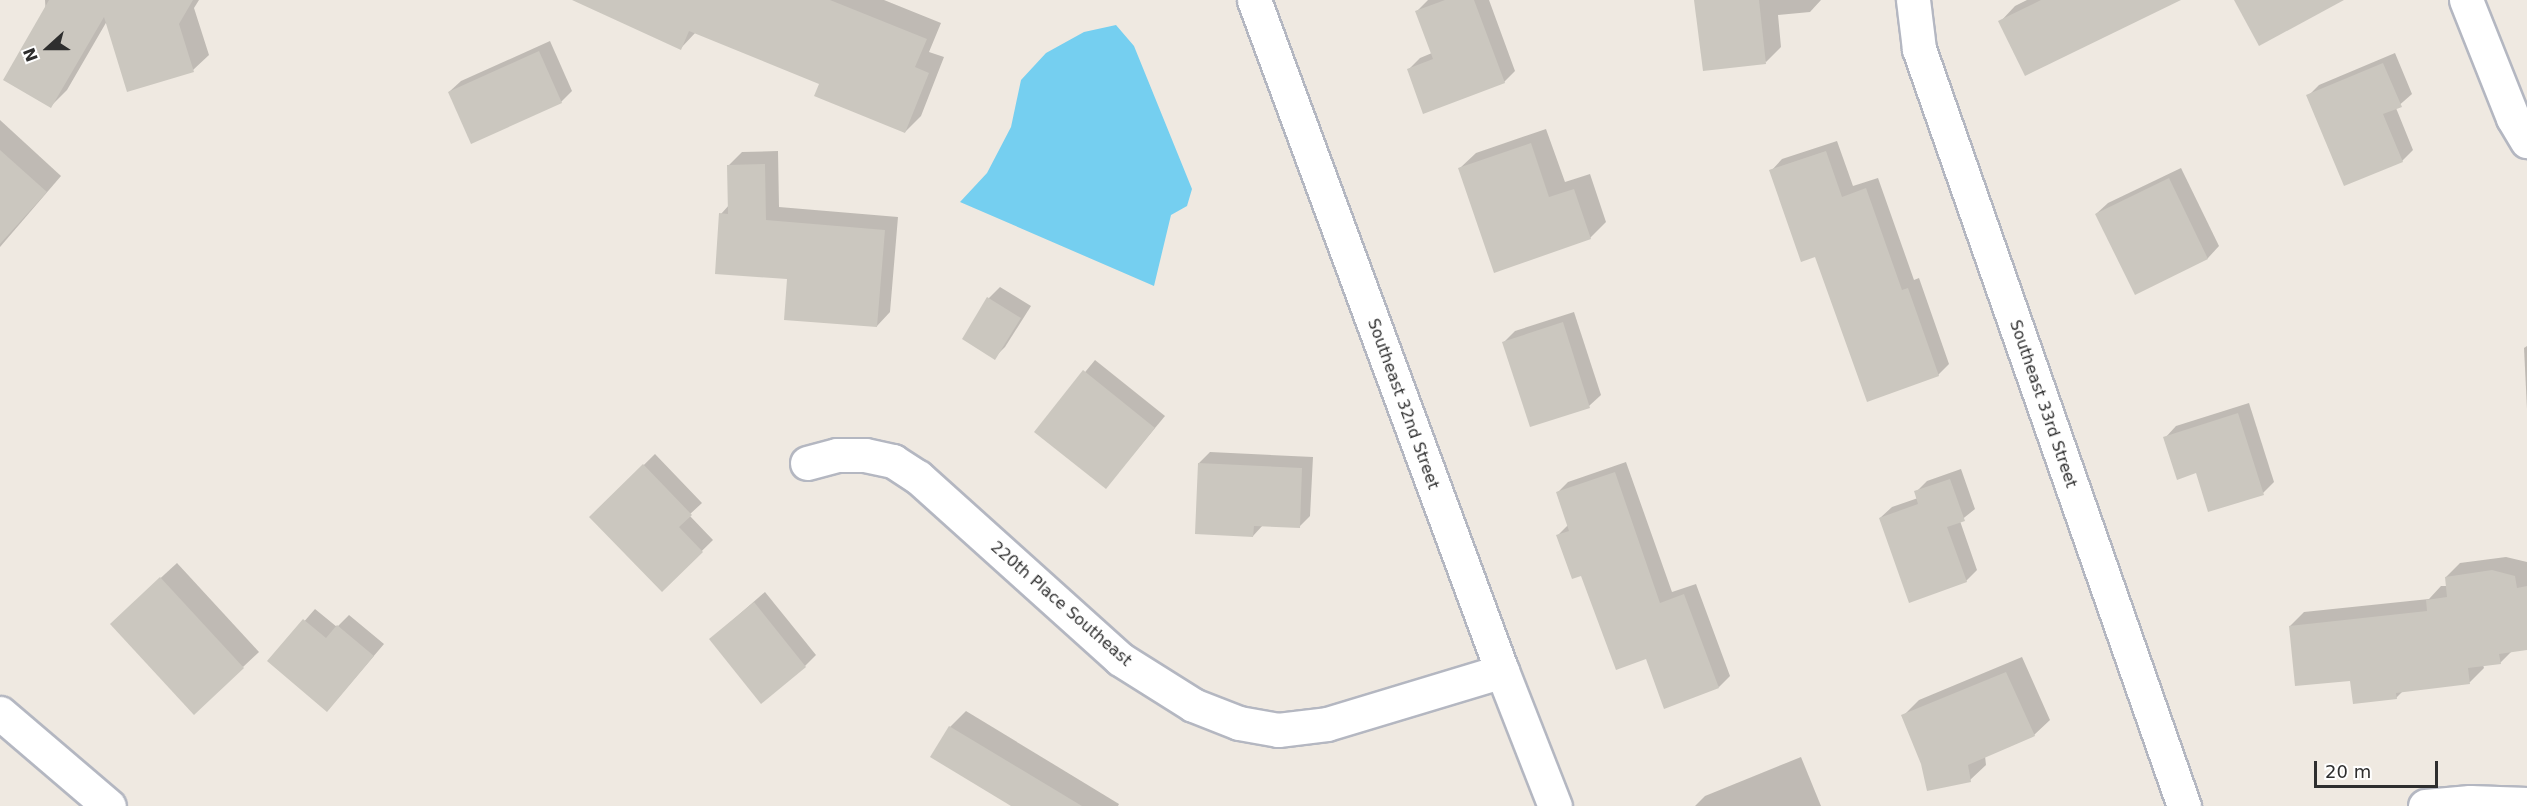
<!DOCTYPE html>
<html>
<head>
<meta charset="utf-8">
<style>
	body { margin:0 }
	#map { position:relative; width:2527px; height:806px; overflow:hidden; background:#efe9e1; font-family:"DejaVu Sans",sans-serif }
	div>[style] { position:absolute }
	.water>* { inset:0; background:#75cff0 }
	.shadow>* { inset:0; background:#0003 }
	.building>* { inset:0; background:#cbc7bf }
	.roads { filter:drop-shadow(2px 0 #b4b7c1) drop-shadow(-2px 0 #b4b7c1) drop-shadow(0 2px #b4b7c1) drop-shadow(0 -2px #b4b7c1) }
	.street>* { height:33px; margin:-16.5px; padding:0 16.5px; transform-origin:16.5px; border-radius:16.5px; background:#fff }
	span { translate:-50% -50%; white-space:nowrap; text-align:center; line-height:1.15; -webkit-text-stroke:5px #fff; paint-order:stroke }
	.street-label { font-size:16px; color:#2e2e2e }
	.north { position:absolute; left:18px; top:18px; width:60px; height:60px; -webkit-text-stroke:4px #fff; paint-order:stroke; rotate:249deg; font-size:16px; font-weight:700; line-height:24px; text-align:center; color:#2e2e2e }
	.north::after { content:''; display:block; margin:auto; width:21px; height:27px; background:#2e2e2e; clip-path:polygon(50% 0,100% 100%,50% 72%,0 100%) }
	.scale { position:absolute; left:2314px; top:761px; width:124px; height:27px; box-sizing:border-box; border:3px solid #2e2e2e; border-top:0; padding-left:8px; font-size:18px; line-height:21px; white-space:nowrap; color:#2e2e2e; -webkit-text-stroke:4px #fff; paint-order:stroke }
</style>
</head>
<body>
<div id="map">
	<div class="water">
		<i style="clip-path:polygon(1116px 25px,1134px 46px,1192px 189px,1187px 206px,1171px 215px,1154px 286px,960px 202px,987px 173px,1011px 127px,1021px 80px,1046px 53px,1084px 32px)"></i>
	</div>
	<div class="shadow">
		<i style="clip-path:polygon(45px 0,199px 0,194px 8px,209px 55px,193px 70px,107px 21px,67px 90px,51px 106px)"></i>
		<i style="clip-path:polygon(591px 0,884px 0,941px 23px,929px 52px,944px 57px,921px 116px,905px 132px,821px 84px,696px 32px,681px 48px)"></i>
		<i style="clip-path:polygon(1428px 0,1489px 0,1515px 71px,1504px 82px,1409px 69px,1420px 58px,1432px 53px,1417px 11px)"></i>
		<i style="clip-path:polygon(1696px 0,1821px 0,1810px 12px,1778px 15px,1781px 47px,1766px 62px)"></i>
		<i style="clip-path:polygon(2027px 0,2162px 0,2000px 22px,2015px 6px)"></i>
		<i style="clip-path:polygon(550px 41px,572px 91px,561px 102px,449px 92px,461px 81px)"></i>
		<i style="clip-path:polygon(2395px 53px,2412px 94px,2396px 108px,2413px 150px,2402px 161px,2308px 96px,2319px 85px)"></i>
		<i style="clip-path:polygon(0 120px,61px 176px,0 247px)"></i>
		<i style="clip-path:polygon(1546px 129px,1565px 182px,1590px 174px,1606px 222px,1590px 238px,1460px 168px,1476px 153px)"></i>
		<i style="clip-path:polygon(1837px 141px,1853px 186px,1878px 178px,1914px 280px,1919px 278px,1949px 364px,1938px 375px,1816px 255px,1771px 171px,1782px 159px)"></i>
		<i style="clip-path:polygon(778px 151px,779px 207px,898px 217px,890px 312px,877px 326px,788px 278px,721px 214px,730px 204px,729px 165px,742px 152px)"></i>
		<i style="clip-path:polygon(2181px 168px,2219px 246px,2208px 258px,2135px 293px,2096px 214px,2108px 203px)"></i>
		<i style="clip-path:polygon(1000px 287px,1031px 306px,1005px 347px,994px 358px,964px 339px,989px 298px)"></i>
		<i style="clip-path:polygon(1574px 312px,1601px 395px,1589px 406px,1504px 342px,1515px 331px)"></i>
		<i style="clip-path:polygon(2527px 346px,2527px 409px,2524px 348px)"></i>
		<i style="clip-path:polygon(1095px 360px,1165px 416px,1106px 487px,1036px 432px)"></i>
		<i style="clip-path:polygon(2249px 403px,2274px 482px,2263px 493px,2197px 472px,2165px 438px,2176px 426px)"></i>
		<i style="clip-path:polygon(1210px 452px,1313px 457px,1310px 516px,1299px 527px,1263px 525px,1253px 536px,1199px 463px)"></i>
		<i style="clip-path:polygon(655px 454px,702px 503px,689px 515px,713px 540px,662px 590px,591px 517px)"></i>
		<i style="clip-path:polygon(1626px 462px,1672px 592px,1696px 584px,1730px 676px,1719px 687px,1646px 658px,1582px 574px,1558px 535px,1568px 525px,1557px 493px,1568px 482px)"></i>
		<i style="clip-path:polygon(1961px 469px,1975px 509px,1960px 521px,1977px 570px,1966px 581px,1880px 518px,1892px 507px,1918px 498px,1916px 492px,1927px 481px)"></i>
		<i style="clip-path:polygon(2506px 557px,2527px 562px,2527px 648px,2513px 650px,2500px 663px,2483px 665px,2484px 668px,2470px 682px,2404px 690px,2396px 698px,2352px 679px,2290px 626px,2304px 612px,2429px 599px,2441px 586px,2447px 586px,2446px 577px,2460px 563px)"></i>
		<i style="clip-path:polygon(177px 563px,259px 652px,243px 667px,128px 608px)"></i>
		<i style="clip-path:polygon(765px 592px,816px 655px,805px 666px,711px 639px)"></i>
		<i style="clip-path:polygon(315px 609px,337px 627px,349px 615px,384px 644px,338px 698px,270px 661px)"></i>
		<i style="clip-path:polygon(2022px 657px,2050px 720px,2034px 735px,1985px 756px,1986px 765px,1970px 780px,1922px 764px,1903px 716px,1919px 700px)"></i>
		<i style="clip-path:polygon(966px 711px,1119px 804px,1118px 806px,1013px 806px,932px 757px,950px 727px)"></i>
		<i style="clip-path:polygon(1801px 757px,1821px 806px,1695px 806px,1705px 796px)"></i>
	</div>
	<div class="building">
		<i style="clip-path:polygon(49px 0,193px 0,179px 24px,194px 72px,127px 92px,104px 17px,51px 108px,3px 80px)"></i>
		<i style="clip-path:polygon(572px 0,830px 0,927px 39px,915px 67px,929px 73px,905px 133px,814px 96px,819px 84px,689px 31px,681px 50px)"></i>
		<i style="clip-path:polygon(1445px 0,1474px 0,1505px 83px,1423px 114px,1407px 69px,1433px 59px,1415px 11px)"></i>
		<i style="clip-path:polygon(1694px 0,1759px 0,1766px 64px,1703px 71px)"></i>
		<i style="clip-path:polygon(2041px 0,2181px 0,2025px 76px,1998px 21px)"></i>
		<i style="clip-path:polygon(2234px 0,2344px 0,2259px 46px)"></i>
		<i style="clip-path:polygon(539px 51px,562px 103px,471px 144px,448px 92px)"></i>
		<i style="clip-path:polygon(2383px 63px,2402px 107px,2383px 114px,2403px 162px,2344px 186px,2306px 95px)"></i>
		<i style="clip-path:polygon(1531px 143px,1549px 197px,1574px 189px,1591px 239px,1494px 273px,1458px 168px)"></i>
		<i style="clip-path:polygon(0 150px,47px 192px,0 244px)"></i>
		<i style="clip-path:polygon(1826px 151px,1842px 197px,1866px 188px,1902px 290px,1908px 288px,1939px 376px,1867px 402px,1815px 257px,1801px 262px,1769px 170px)"></i>
		<i style="clip-path:polygon(765px 164px,766px 220px,885px 230px,877px 327px,784px 320px,787px 279px,715px 274px,719px 213px,728px 214px,727px 165px)"></i>
		<i style="clip-path:polygon(2169px 178px,2208px 259px,2135px 295px,2095px 214px)"></i>
		<i style="clip-path:polygon(987px 297px,1021px 318px,995px 360px,962px 339px)"></i>
		<i style="clip-path:polygon(1563px 322px,1590px 408px,1530px 427px,1502px 342px)"></i>
		<i style="clip-path:polygon(1083px 370px,1155px 428px,1106px 489px,1034px 432px)"></i>
		<i style="clip-path:polygon(2238px 413px,2264px 495px,2208px 512px,2196px 473px,2177px 480px,2163px 437px)"></i>
		<i style="clip-path:polygon(1198px 463px,1302px 468px,1300px 528px,1254px 526px,1253px 537px,1195px 534px)"></i>
		<i style="clip-path:polygon(643px 464px,692px 515px,679px 527px,703px 552px,662px 592px,589px 517px)"></i>
		<i style="clip-path:polygon(1615px 472px,1660px 603px,1684px 594px,1719px 688px,1664px 709px,1646px 659px,1616px 670px,1581px 576px,1572px 579px,1556px 535px,1569px 531px,1556px 492px)"></i>
		<i style="clip-path:polygon(1950px 479px,1965px 521px,1947px 527px,1967px 582px,1909px 603px,1879px 518px,1918px 504px,1914px 491px)"></i>
		<i style="clip-path:polygon(2492px 570px,2515px 576px,2517px 588px,2527px 586px,2527px 650px,2499px 654px,2501px 664px,2468px 668px,2470px 684px,2396px 693px,2397px 699px,2353px 704px,2350px 681px,2295px 686px,2289px 626px,2427px 611px,2426px 600px,2447px 597px,2445px 577px)"></i>
		<i style="clip-path:polygon(160px 577px,244px 668px,194px 715px,110px 624px)"></i>
		<i style="clip-path:polygon(754px 602px,806px 667px,761px 704px,709px 639px)"></i>
		<i style="clip-path:polygon(303px 619px,326px 638px,337px 625px,374px 656px,327px 712px,267px 661px)"></i>
		<i style="clip-path:polygon(2006px 672px,2035px 736px,1968px 765px,1971px 782px,1927px 791px,1921px 764px,1901px 715px)"></i>
		<i style="clip-path:polygon(949px 726px,1082px 806px,1011px 806px,930px 757px)"></i>
	</div>
	<div class="roads">
		<div class="street">
			<i style="left:1254px;top:0;width:715px;rotate:69.72deg"></i>
			<i style="left:1502px;top:671px;width:145px;rotate:68.6deg"></i>
			<i style="left:1913px;top:0;width:49px;rotate:83deg"></i>
			<i style="left:1919px;top:49px;width:802px;rotate:70.71deg"></i>
			<i style="left:2466px;top:0;width:127px;rotate:68.3deg"></i>
			<i style="left:2513px;top:118px;width:27px;rotate:59deg"></i>
			<i style="left:807px;top:463px;width:31px;rotate:-15deg"></i>
			<i style="left:837px;top:455px;width:28px"></i>
			<i style="left:865px;top:455px;width:29px;rotate:12deg"></i>
			<i style="left:893px;top:461px;width:30px;rotate:33deg"></i>
			<i style="left:918px;top:477px;width:272px;rotate:42deg"></i>
			<i style="left:1120px;top:659px;width:86px;rotate:32.2deg"></i>
			<i style="left:1193px;top:705px;width:49px;rotate:21.4deg"></i>
			<i style="left:1239px;top:723px;width:40px;rotate:10deg"></i>
			<i style="left:1278px;top:730px;width:49px;rotate:-7deg"></i>
			<i style="left:1327px;top:724px;width:183px;rotate:-16.8deg"></i>
			<i style="left:0;top:713px;width:143px;rotate:40.5deg"></i>
			<i style="left:2425px;top:806px;width:45px;rotate:-5.1deg"></i>
			<i style="left:2470px;top:802px;width:57px;rotate:2deg"></i>
		</div>
	</div>
	<div class="street-label">
		<span style="left:1403px;top:404px;rotate:70deg">Southeast 32nd Street</span>
		<span style="left:2043px;top:404px;rotate:71deg">Southeast 33rd Street</span>
		<span style="left:1061px;top:604px;rotate:41deg">220th Place Southeast</span>
	</div>
	<div class="north">N</div>
	<div class="scale">20 m</div>
</div>
</body>
</html>
